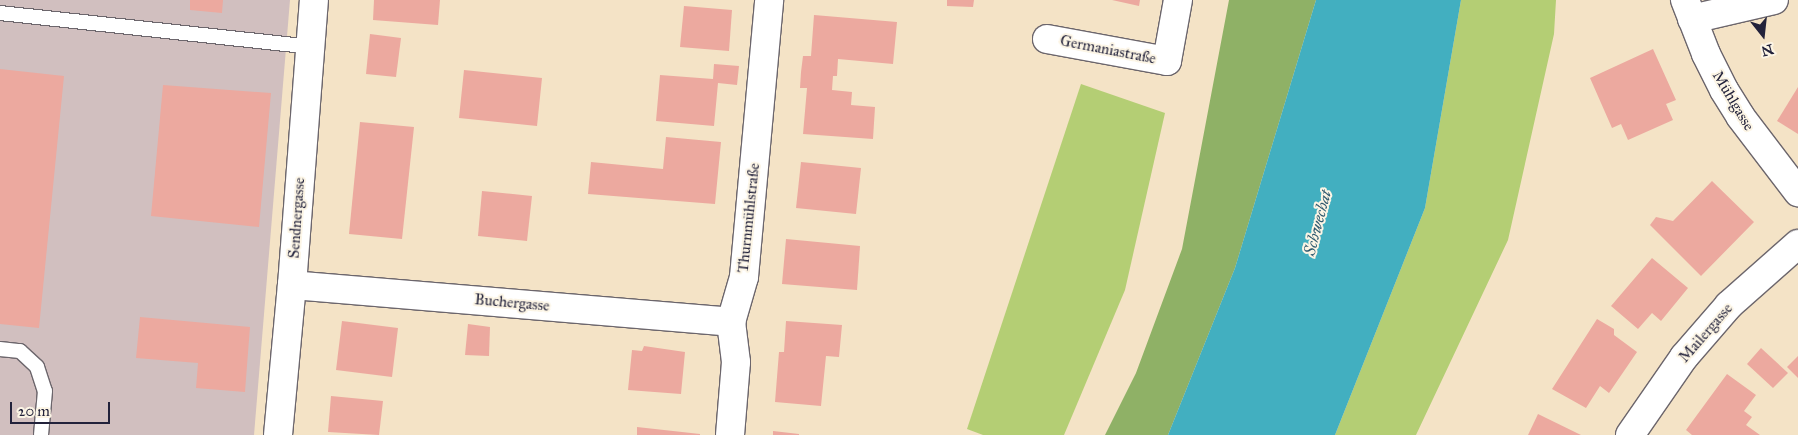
<!DOCTYPE html>
<html>
<head>
<meta charset="utf-8">
<style>
	body { margin:0 }
	#map { position:relative; width:1798px; height:435px; overflow:hidden; background:#f4e3c6; font-family:"IM FELL Great Primer",serif }
	div>[style] { position:absolute }
	.industrial>* { inset:0; background:#d1bfbf }
	.green>* { inset:0; background:#b4ce74 }
	.forest>* { inset:0; background:#8fb166 }
	.water>* { inset:0; background:#42afc0 }
	.building>* { inset:0; background:#eca99f }
	.roads { filter:drop-shadow(1px 0 #6c666c) drop-shadow(-1px 0 #6c666c) drop-shadow(0 1px #6c666c) drop-shadow(0 -1px #6c666c) }
	.lane>* { height:14px; margin:-7px; padding:0 7px; transform-origin:7px; border-radius:7px; background:#fff }
	.street>* { height:28px; margin:-14px; padding:0 14px; transform-origin:14px; border-radius:14px; background:#fff }
	.secondary>* { height:28px; margin:-14px; padding:0 14px; transform-origin:14px; border-radius:14px; background:#fff }
	span { translate:-50% -50%; white-space:nowrap; text-align:center; line-height:1.15; -webkit-text-stroke:4px #fcf5e5; paint-order:stroke }
	.street-label { font-size:15px; color:#22223b }
	.water-label { font-size:16px; color:#2f5a70; font-style:italic }
	.north { position:absolute; left:1738px; top:10px; width:50px; height:50px; -webkit-text-stroke:4px #fcf5e5; paint-order:stroke; rotate:164deg; font-size:14px; font-weight:700; line-height:20px; text-align:center; color:#22223b }
	.north::after { content:''; display:block; margin:auto; width:18px; height:22px; background:#22223b; clip-path:polygon(50% 0,100% 100%,50% 72%,0 100%) }
	.scale { position:absolute; left:10px; top:402px; width:100px; height:22px; box-sizing:border-box; border:2px solid #22223b; border-top:0; padding-left:6px; font-size:15px; line-height:18px; white-space:nowrap; color:#22223b; -webkit-text-stroke:4px #fcf5e5; paint-order:stroke }
</style>
</head>
<body>
<div id="map">
	<div class="industrial">
		<i style="clip-path:polygon(0 0,290px 0,254px 435px,0 435px)"></i>
	</div>
	<div class="green">
		<i style="clip-path:polygon(1461px 0,1556px 0,1554px 34px,1508px 240px,1416px 435px,1335px 435px,1425px 208px)"></i>
		<i style="clip-path:polygon(1081px 84px,1165px 113px,1125px 290px,1064px 435px,983px 435px,967px 429px)"></i>
	</div>
	<div class="forest">
		<i style="clip-path:polygon(1229px 0,1316px 0,1235px 268px,1168px 435px,1105px 435px,1136px 373px,1182px 249px)"></i>
	</div>
	<div class="water">
		<i style="clip-path:polygon(1316px 0,1461px 0,1425px 208px,1335px 435px,1168px 435px,1235px 268px)"></i>
	</div>
	<div class="building">
		<i style="clip-path:polygon(190px 0,223px 0,222px 13px,190px 10px)"></i>
		<i style="clip-path:polygon(374px 0,440px 0,438px 25px,373px 20px)"></i>
		<i style="clip-path:polygon(947px 0,974px 0,973px 7px,947px 6px)"></i>
		<i style="clip-path:polygon(1112px 0,1140px 0,1139px 6px)"></i>
		<i style="clip-path:polygon(684px 6px,732px 10px,729px 51px,680px 47px)"></i>
		<i style="clip-path:polygon(814px 15px,897px 22px,893px 64px,838px 59px,837px 76px,833px 76px,832px 90px,852px 92px,851px 105px,875px 107px,873px 139px,803px 134px,807px 88px,800px 88px,801px 72px,803px 56px,811px 56px)"></i>
		<i style="clip-path:polygon(370px 34px,401px 38px,396px 77px,366px 74px)"></i>
		<i style="clip-path:polygon(1653px 49px,1676px 100px,1666px 104px,1673px 120px,1628px 140px,1621px 124px,1612px 128px,1590px 78px)"></i>
		<i style="clip-path:polygon(714px 64px,739px 66px,737px 85px,718px 83px,714px 126px,656px 121px,660px 75px,713px 79px)"></i>
		<i style="clip-path:polygon(0 69px,64px 76px,39px 328px,0 324px)"></i>
		<i style="clip-path:polygon(464px 70px,542px 78px,537px 126px,459px 118px)"></i>
		<i style="clip-path:polygon(163px 85px,271px 93px,259px 227px,151px 216px)"></i>
		<i style="clip-path:polygon(1798px 87px,1798px 134px,1777px 121px)"></i>
		<i style="clip-path:polygon(360px 122px,414px 127px,402px 239px,349px 234px)"></i>
		<i style="clip-path:polygon(666px 137px,721px 142px,715px 204px,588px 194px,591px 162px,663px 169px)"></i>
		<i style="clip-path:polygon(801px 162px,861px 168px,856px 214px,796px 208px)"></i>
		<i style="clip-path:polygon(1712px 181px,1754px 222px,1701px 276px,1650px 225px,1656px 217px,1673px 221px)"></i>
		<i style="clip-path:polygon(482px 191px,532px 196px,527px 241px,478px 236px)"></i>
		<i style="clip-path:polygon(786px 239px,860px 246px,857px 290px,782px 284px)"></i>
		<i style="clip-path:polygon(1652px 258px,1688px 288px,1661px 321px,1652px 313px,1638px 329px,1611px 306px)"></i>
		<i style="clip-path:polygon(140px 317px,250px 327px,245px 392px,196px 388px,198px 363px,136px 358px)"></i>
		<i style="clip-path:polygon(1597px 319px,1614px 329px,1614px 335px,1637px 352px,1609px 393px,1600px 386px,1586px 408px,1552px 389px)"></i>
		<i style="clip-path:polygon(342px 321px,398px 328px,392px 377px,336px 370px)"></i>
		<i style="clip-path:polygon(786px 321px,842px 325px,839px 357px,826px 356px,821px 406px,775px 402px,779px 352px,784px 352px)"></i>
		<i style="clip-path:polygon(468px 324px,490px 327px,489px 356px,465px 355px)"></i>
		<i style="clip-path:polygon(644px 346px,685px 352px,681px 394px,628px 390px,632px 350px,642px 351px)"></i>
		<i style="clip-path:polygon(1761px 348px,1788px 373px,1773px 388px,1747px 364px)"></i>
		<i style="clip-path:polygon(1798px 356px,1798px 378px,1787px 367px)"></i>
		<i style="clip-path:polygon(1727px 374px,1756px 395px,1744px 411px,1752px 417px,1746px 425px,1760px 435px,1692px 435px,1686px 430px)"></i>
		<i style="clip-path:polygon(331px 396px,383px 401px,379px 435px,328px 432px)"></i>
		<i style="clip-path:polygon(1538px 414px,1581px 435px,1528px 435px)"></i>
		<i style="clip-path:polygon(637px 427px,700px 434px,700px 435px,637px 435px)"></i>
		<i style="clip-path:polygon(773px 431px,799px 434px,799px 435px,773px 435px)"></i>
	</div>
	<div class="roads">
		<div class="lane">
			<i style="left:0;top:13px;width:313px;rotate:6.2deg"></i>
			<i style="left:0;top:349px;width:20px;rotate:6deg"></i>
			<i style="left:20px;top:351px;width:23px;rotate:43deg"></i>
			<i style="left:37px;top:367px;width:25px;rotate:72deg"></i>
			<i style="left:45px;top:391px;width:44px;rotate:95.2deg"></i>
		</div>
		<div class="street">
			<i style="left:1685px;top:0;width:58px;rotate:68.7deg"></i>
			<i style="left:1706px;top:54px;width:40px;rotate:63.4deg"></i>
			<i style="left:1724px;top:90px;width:31px;rotate:58deg"></i>
			<i style="left:1740px;top:116px;width:96px;rotate:52.7deg"></i>
			<i style="left:1692px;top:19px;width:84px;rotate:-13deg"></i>
			<i style="left:1047px;top:39px;width:122px;rotate:10.4deg"></i>
			<i style="left:1167px;top:61px;width:62px;rotate:-79.8deg"></i>
			<i style="left:292px;top:285px;width:441px;rotate:4.8deg"></i>
			<i style="left:730px;top:435px;width:73px;rotate:-85.3deg"></i>
			<i style="left:736px;top:362px;width:40px;rotate:-97.1deg"></i>
			<i style="left:731px;top:322px;width:47px;rotate:-73.9deg"></i>
			<i style="left:744px;top:277px;width:278px;rotate:-84.8deg"></i>
			<i style="left:1630px;top:435px;width:95px;rotate:-55.3deg"></i>
			<i style="left:1684px;top:357px;width:69px;rotate:-49.1deg"></i>
			<i style="left:1729px;top:305px;width:92px;rotate:-41.5deg"></i>
		</div>
		<div class="secondary">
			<i style="left:278px;top:435px;width:151px;rotate:-84.7deg"></i>
			<i style="left:292px;top:285px;width:286px;rotate:-85.6deg"></i>
		</div>
	</div>
	<div class="street-label">
		<span style="left:1108px;top:50px;rotate:11deg">Germaniastraße</span>
		<span style="left:1733px;top:101px;rotate:59deg">Mühlgasse</span>
		<span style="left:297px;top:218px;rotate:-86deg">Sendnergasse</span>
		<span style="left:749px;top:218px;rotate:-84deg">Thurnmühlstraße</span>
		<span style="left:512px;top:303px;rotate:5deg">Buchergasse</span>
		<span style="left:1706px;top:333px;rotate:-49deg">Mailergasse</span>
	</div>
	<div class="water-label">
		<span style="left:1318px;top:223px;rotate:-75deg">Schwechat</span>
	</div>
	<div class="north">N</div>
	<div class="scale">20 m</div>
</div>
</body>
</html>
